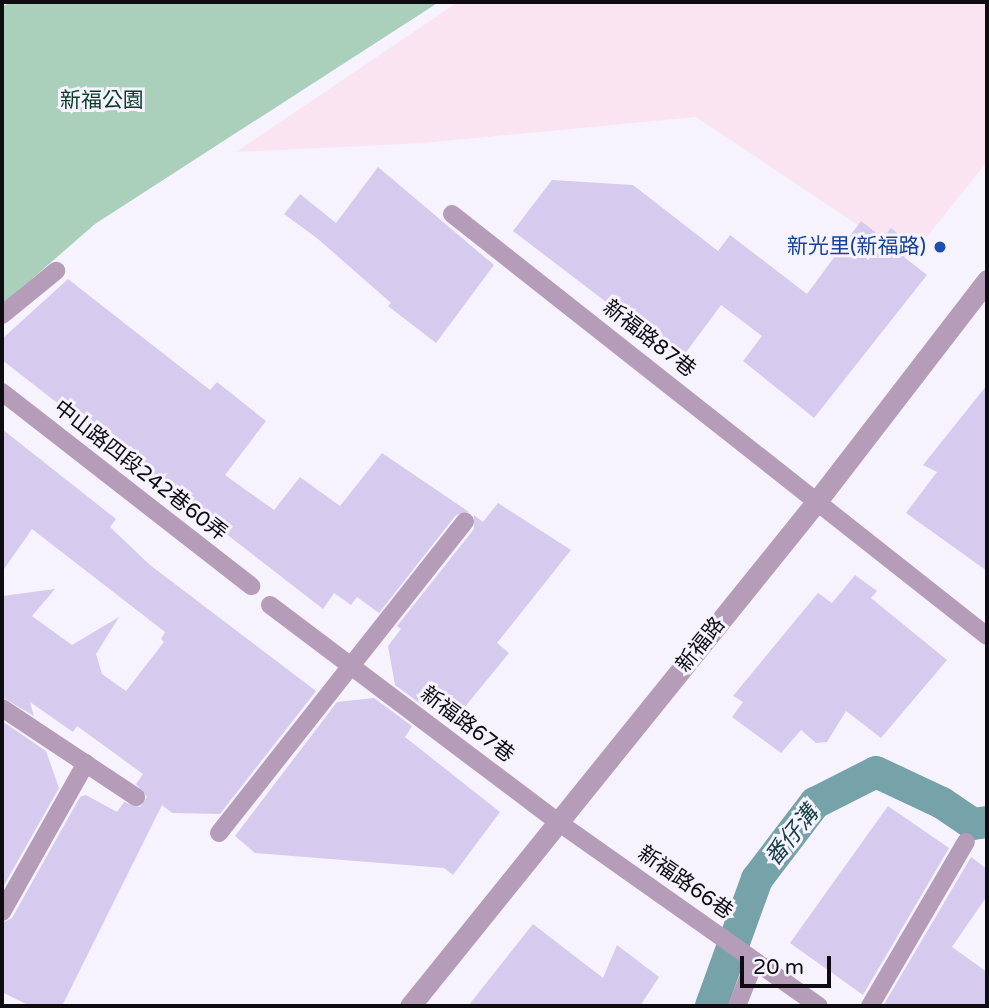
<!DOCTYPE html>
<html>
<head>
<meta charset="utf-8">
<style>
	body { margin:0 }
	#map { position:relative; width:989px; height:1008px; overflow:hidden; background:#f6f3fe; font-family:"Varela Round","Noto Sans TC",sans-serif }
	div>[style] { position:absolute }
	.industrial>* { inset:0; background:#fae4f1 }
	.green>* { inset:0; background:#aad0bc }
	.canal>* { height:32px; margin:-16px; padding:0 16px; transform-origin:16px; border-radius:16px; background:#75a3a9 }
	.building>* { inset:0; background:#d6cbef }
	.service>* { height:18px; margin:-9px; padding:0 9px; transform-origin:9px; border-radius:9px; background:#b59dba }
	.minor>* { height:21px; margin:-10.5px; padding:0 10.5px; transform-origin:10.5px; border-radius:10.5px; background:#b59dba }
	.dots>* { width:19px; height:19px; translate:-50% -50%; box-sizing:border-box; border:4px solid #f6f3fe; border-radius:50% }
	span { translate:-50% -50%; white-space:nowrap; text-align:center; line-height:1.15; -webkit-text-stroke:6px #f6f3fe; paint-order:stroke }
	.park-label { font-size:21px; color:#073c28 }
	.transit-label { font-size:21px; color:#164399 }
	.right { translate:-100% -50%; text-align:right }
	.street-label { font-size:21px; color:#0e0c11 }
	.water-label { font-size:23px; color:#154147; font-style:italic }
	.frame { position:absolute; inset:0; border:4px solid #0e0c11; pointer-events:none }
	.scale { position:absolute; left:740px; top:956px; width:91px; height:32px; box-sizing:border-box; border:4px solid #0e0c11; border-top:0; padding-left:9px; font-size:21px; line-height:24px; white-space:nowrap; color:#0e0c11; -webkit-text-stroke:5px #f6f3fe; paint-order:stroke }
</style>
</head>
<body>
<div id="map">
	<div class="industrial">
		<i style="clip-path:polygon(458px 2px,987px 2px,987px 162px,909px 259px,696px 117px,423px 143px,236px 152px)"></i>
	</div>
	<div class="green">
		<i style="clip-path:polygon(11px 2px,439px 2px,95px 224px,2px 305px,2px 7px)"></i>
	</div>
	<div class="canal">
		<i style="left:711px;top:1006px;width:135px;rotate:-70.1deg"></i>
		<i style="left:757px;top:879px;width:96px;rotate:-52.7deg"></i>
		<i style="left:815px;top:803px;width:68px;rotate:-26.9deg"></i>
		<i style="left:876px;top:772px;width:73px;rotate:25.2deg"></i>
		<i style="left:942px;top:803px;width:37px;rotate:34deg"></i>
		<i style="left:973px;top:824px;width:14px;rotate:-8deg"></i>
	</div>
	<div class="building">
		<i style="clip-path:polygon(378px 167px,494px 265px,436px 343px,388px 306px,391px 303px,318px 239px,284px 214px,300px 194px,336px 223px)"></i>
		<i style="clip-path:polygon(552px 180px,633px 185px,718px 251px,730px 235px,807px 294px,861px 221px,883px 238px,891px 228px,913px 246px,904px 257px,927px 275px,814px 418px,743px 361px,762px 336px,721px 305px,681px 359px,513px 231px)"></i>
		<i style="clip-path:polygon(68px 279px,210px 390px,217px 382px,266px 421px,225px 475px,274px 510px,300px 477px,340px 506px,382px 453px,469px 512px,456px 515px,379px 613px,357px 597px,351px 605px,334px 593px,323px 609px,2px 360px,2px 339px)"></i>
		<i style="clip-path:polygon(987px 385px,987px 571px,906px 513px,937px 472px,923px 465px)"></i>
		<i style="clip-path:polygon(2px 429px,116px 519px,110px 527px,150px 565px,316px 691px,220px 814px,172px 813px,162px 805px,62px 1006px,30px 1006px,2px 992px,2px 923px,12px 918px,80px 797px,86px 795px,117px 812px,124px 802px,140px 807px,147px 797px,136px 784px,143px 774px,77px 726px,73px 732px,30px 702px,34px 716px,2px 697px,2px 596px,55px 589px,32px 616px,72px 645px,119px 617px,96px 654px,102px 674px,126px 691px,164px 642px,161px 639px,165px 632px,32px 529px,2px 572px)"></i>
		<i style="clip-path:polygon(498px 503px,571px 550px,497px 643px,509px 653px,455px 719px,432px 699px,426px 708px,395px 685px,388px 646px,401px 629px,397px 626px,474px 529px,474px 515px,483px 522px)"></i>
		<i style="clip-path:polygon(855px 575px,877px 591px,871px 598px,947px 660px,881px 738px,846px 711px,827px 742px,816px 743px,801px 730px,781px 753px,732px 717px,743px 702px,733px 696px,818px 593px,832px 603px)"></i>
		<i style="clip-path:polygon(374px 698px,412px 726px,405px 737px,500px 812px,453px 875px,444px 868px,255px 853px,235px 836px,337px 702px)"></i>
		<i style="clip-path:polygon(2px 721px,46px 751px,59px 788px,2px 889px)"></i>
		<i style="clip-path:polygon(888px 806px,949px 848px,863px 995px,790px 943px)"></i>
		<i style="clip-path:polygon(971px 857px,987px 869px,987px 896px,952px 947px,987px 972px,987px 1006px,883px 1006px)"></i>
		<i style="clip-path:polygon(533px 924px,603px 978px,617px 945px,659px 977px,640px 1006px,468px 1006px)"></i>
	</div>
	<div class="service">
		<i style="left:452px;top:214px;width:681px;rotate:38.27deg"></i>
		<i style="left:2px;top:315px;width:70px;rotate:-39.2deg"></i>
		<i style="left:2px;top:392px;width:316px;rotate:37.9deg"></i>
		<i style="left:270px;top:605px;width:361px;rotate:37deg"></i>
		<i style="left:558px;top:822px;width:319px;rotate:35.2deg"></i>
		<i style="left:2px;top:708px;width:161px;rotate:33.6deg"></i>
		<i style="left:219px;top:833px;width:397px;rotate:-51.7deg"></i>
		<i style="left:2px;top:912px;width:171px;rotate:-60.6deg"></i>
		<i style="left:737px;top:1006px;width:48px;rotate:-68.2deg"></i>
		<i style="left:870px;top:1006px;width:190px;rotate:-59.7deg"></i>
	</div>
	<div class="minor">
		<i style="left:410px;top:1006px;width:649px;rotate:-51.13deg"></i>
		<i style="left:817px;top:501px;width:279px;rotate:-52.4deg"></i>
	</div>
	<div class="dots">
		<i style="left:940px;top:247px;background:#1a4fb4"></i>
	</div>
	<div class="park-label">
		<span style="left:102px;top:101px">新福公園</span>
	</div>
	<div class="transit-label">
		<span class="right" style="left:926px;top:247px">新光里(新福路)</span>
	</div>
	<div class="street-label">
		<span style="left:649px;top:339px;rotate:38deg">新福路87巷</span>
		<span style="left:140px;top:471px;rotate:38deg">中山路四段242巷60弄</span>
		<span style="left:701px;top:645px;rotate:-51deg">新福路</span>
		<span style="left:467px;top:725px;rotate:37deg">新福路67巷</span>
		<span style="left:685px;top:883px;rotate:35deg">新福路66巷</span>
	</div>
	<div class="water-label">
		<span style="left:792px;top:836px;rotate:-51deg">番仔溝</span>
	</div>
	<div class="frame"></div>
	<div class="scale">20 m</div>
</div>
</body>
</html>
